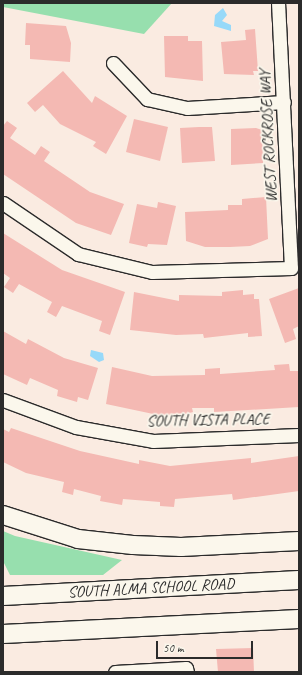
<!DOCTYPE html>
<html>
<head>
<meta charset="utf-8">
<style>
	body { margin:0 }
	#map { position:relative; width:302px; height:675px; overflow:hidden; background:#faebe1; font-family:Caveat,sans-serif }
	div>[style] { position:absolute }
	.green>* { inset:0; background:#97dfae }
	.water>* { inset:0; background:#97d9f9 }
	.building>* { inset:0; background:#f4b9b3 }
	.roads { filter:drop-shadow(1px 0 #2b2b2b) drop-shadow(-1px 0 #2b2b2b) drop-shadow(0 1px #2b2b2b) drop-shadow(0 -1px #2b2b2b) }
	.street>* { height:13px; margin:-6.5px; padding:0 6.5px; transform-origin:6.5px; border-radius:6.5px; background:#fbf7ec }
	.secondary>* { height:18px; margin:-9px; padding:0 9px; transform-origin:9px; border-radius:9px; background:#fbf7ec }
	span { translate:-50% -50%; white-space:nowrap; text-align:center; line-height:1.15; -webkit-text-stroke:3.5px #fbf7ec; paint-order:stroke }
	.street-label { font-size:16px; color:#2b2b2b }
	.frame { position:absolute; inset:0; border:4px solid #2b2b2b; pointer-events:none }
	.scale { position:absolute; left:156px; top:641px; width:97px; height:18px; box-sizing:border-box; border:2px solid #2b2b2b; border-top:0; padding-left:5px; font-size:12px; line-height:14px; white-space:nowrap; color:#2b2b2b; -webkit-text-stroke:3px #fbf7ec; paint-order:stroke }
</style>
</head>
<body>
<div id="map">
	<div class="green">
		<i style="clip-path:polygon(3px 3px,172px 3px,144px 34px,3px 7px)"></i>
		<i style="clip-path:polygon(3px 531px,15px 536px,122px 560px,103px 575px,10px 575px,3px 561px)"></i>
	</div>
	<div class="water">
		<i style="clip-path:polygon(223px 8px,227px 15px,222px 21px,231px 25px,231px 31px,214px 26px,215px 15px)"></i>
		<i style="clip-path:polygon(91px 350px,103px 353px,104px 360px,99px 362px,90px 356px)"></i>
	</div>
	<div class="building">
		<i style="clip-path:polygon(26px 23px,66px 26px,71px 43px,70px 62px,30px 59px,30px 45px,25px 45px)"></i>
		<i style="clip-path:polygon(255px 29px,258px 71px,253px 71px,254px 75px,224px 74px,221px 42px,246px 40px,245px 30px)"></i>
		<i style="clip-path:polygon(164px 36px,188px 36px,188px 41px,202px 41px,203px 81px,165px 77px)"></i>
		<i style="clip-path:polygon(63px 71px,92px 103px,95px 96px,127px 116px,106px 154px,93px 146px,96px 142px,60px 124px,43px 105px,35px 112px,27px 103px)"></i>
		<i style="clip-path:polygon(134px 119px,168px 127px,160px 161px,126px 152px)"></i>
		<i style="clip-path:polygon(7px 121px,17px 128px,10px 138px,35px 155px,41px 146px,50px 152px,44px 161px,90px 192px,124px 204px,111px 235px,76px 223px,3px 174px,3px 126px)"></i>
		<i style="clip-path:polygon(199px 127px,212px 127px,215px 161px,182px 163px,180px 128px)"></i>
		<i style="clip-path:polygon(256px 128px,262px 130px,263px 163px,231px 165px,231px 129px)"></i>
		<i style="clip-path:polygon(266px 197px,268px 239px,250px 246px,230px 247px,205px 247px,186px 241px,185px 212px,228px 210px,228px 205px,242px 205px,242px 199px)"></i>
		<i style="clip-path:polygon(158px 202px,176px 206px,167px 245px,148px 244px,147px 247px,129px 243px,137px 204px,157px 208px)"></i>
		<i style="clip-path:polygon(3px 233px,62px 270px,125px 292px,110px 335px,99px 331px,102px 321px,62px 306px,56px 317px,47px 312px,52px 302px,19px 284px,13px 293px,4px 287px,10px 278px,3px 273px)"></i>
		<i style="clip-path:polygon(299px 288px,299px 326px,293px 329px,296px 339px,285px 343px,269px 299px)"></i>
		<i style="clip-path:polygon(243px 290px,243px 295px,254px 294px,254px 299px,259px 299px,262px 336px,248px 337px,248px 333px,204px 338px,203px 334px,176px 335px,130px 330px,134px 292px,179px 301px,179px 295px,222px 296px,222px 292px)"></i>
		<i style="clip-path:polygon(3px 331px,26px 344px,28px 339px,64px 358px,98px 368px,88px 400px,78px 397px,77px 402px,57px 396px,58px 390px,30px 378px,27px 385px,3px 374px)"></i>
		<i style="clip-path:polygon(289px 364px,290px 371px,299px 371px,299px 407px,214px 412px,214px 408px,192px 408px,193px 412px,182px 415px,158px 415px,106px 404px,112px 367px,152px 376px,205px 375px,205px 369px,220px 368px,220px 374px,275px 370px,274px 365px)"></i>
		<i style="clip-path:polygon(11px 428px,80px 451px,139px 464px,139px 460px,170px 466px,251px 458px,251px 463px,299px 456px,299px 491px,233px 500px,232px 494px,175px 499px,174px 507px,160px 506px,160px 502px,123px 499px,122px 505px,100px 501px,101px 496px,74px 489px,73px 495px,62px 492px,64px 482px,26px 473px,3px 462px,3px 429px,9px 432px)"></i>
		<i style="clip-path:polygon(253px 648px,254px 672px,218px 672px,216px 649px)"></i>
	</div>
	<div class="roads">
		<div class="street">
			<i style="left:113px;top:63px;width:50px;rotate:46.6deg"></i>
			<i style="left:147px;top:99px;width:41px;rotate:12.7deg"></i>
			<i style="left:187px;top:108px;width:97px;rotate:-3.5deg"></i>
			<i style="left:3px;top:203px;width:91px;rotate:34.2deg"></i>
			<i style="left:78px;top:254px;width:76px;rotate:13.7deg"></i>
			<i style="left:152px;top:272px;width:139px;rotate:-1.6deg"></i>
			<i style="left:291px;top:268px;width:265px;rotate:-92.8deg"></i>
			<i style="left:3px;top:400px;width:78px;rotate:20.3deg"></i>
			<i style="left:76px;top:427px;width:78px;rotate:10.3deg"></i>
			<i style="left:153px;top:441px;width:146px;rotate:-2.4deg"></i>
			<i style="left:115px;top:672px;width:71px;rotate:-3.2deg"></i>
			<i style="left:186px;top:668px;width:4px;rotate:76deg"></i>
		</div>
		<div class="secondary">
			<i style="left:3px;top:515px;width:79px;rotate:17.7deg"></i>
			<i style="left:78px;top:539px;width:55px;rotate:6.2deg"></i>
			<i style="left:133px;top:545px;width:48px;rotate:2.4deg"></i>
			<i style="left:181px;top:547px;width:118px;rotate:-2.9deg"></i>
			<i style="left:3px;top:596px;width:296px;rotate:-3.1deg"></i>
			<i style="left:3px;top:634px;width:296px;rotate:-2.9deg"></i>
		</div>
	</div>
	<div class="street-label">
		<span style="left:268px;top:136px;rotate:-93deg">WEST ROCKROSE WAY</span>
		<span style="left:208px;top:420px;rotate:-1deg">SOUTH VISTA PLACE</span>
		<span style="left:151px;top:588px;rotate:-3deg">SOUTH ALMA SCHOOL ROAD</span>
	</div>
	<div class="frame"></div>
	<div class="scale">50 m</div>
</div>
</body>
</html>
